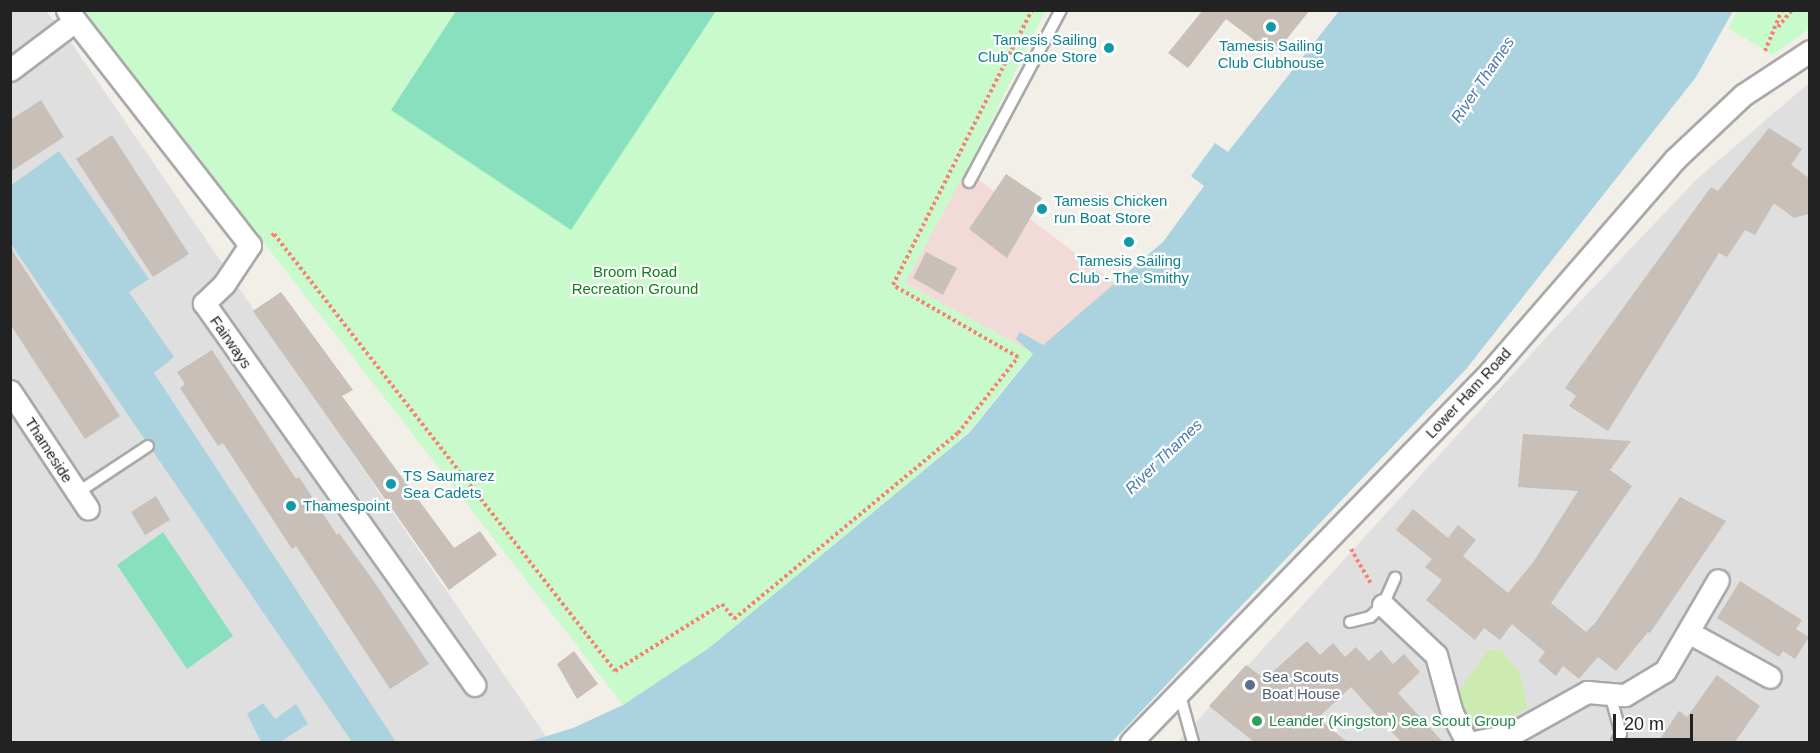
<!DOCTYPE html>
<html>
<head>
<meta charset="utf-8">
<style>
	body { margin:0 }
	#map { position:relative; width:1820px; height:753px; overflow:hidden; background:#f2efe9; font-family:Arial,sans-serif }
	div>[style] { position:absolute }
	.residential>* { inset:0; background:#e0dfdf }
	.commercial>* { inset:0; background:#f2dad9 }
	.grass>* { inset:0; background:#cdebb0 }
	.park>* { inset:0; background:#c8facc }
	.pitch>* { inset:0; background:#88e0be }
	.water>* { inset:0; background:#aad3df }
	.building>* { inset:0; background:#c7bfb8 }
	.path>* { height:4px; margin-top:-2px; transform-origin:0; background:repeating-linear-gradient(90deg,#fa8072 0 3px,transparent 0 6px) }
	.roads { filter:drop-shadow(2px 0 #a9a9a9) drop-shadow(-2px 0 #a9a9a9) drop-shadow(0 2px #a9a9a9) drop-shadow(0 -2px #a9a9a9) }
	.service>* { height:10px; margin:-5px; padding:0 5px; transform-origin:5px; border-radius:5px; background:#fff }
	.minor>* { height:21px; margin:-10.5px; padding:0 10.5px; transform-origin:10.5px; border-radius:10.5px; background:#fff }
	.dots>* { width:16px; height:16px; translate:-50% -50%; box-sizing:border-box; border:3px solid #fff; border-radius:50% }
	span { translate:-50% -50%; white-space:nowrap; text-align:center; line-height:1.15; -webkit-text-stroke:4.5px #fff; paint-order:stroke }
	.culture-label { font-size:15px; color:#0d838f }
	.right { translate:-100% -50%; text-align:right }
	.left { translate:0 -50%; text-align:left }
	.park-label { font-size:15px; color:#0c8416 }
	.street-label { font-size:15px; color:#222 }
	.service-label { font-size:15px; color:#4e5e75 }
	.leisure-label { font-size:15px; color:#27864d }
	.water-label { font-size:16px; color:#4a7aab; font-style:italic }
	.frame { position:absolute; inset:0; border:12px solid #222; pointer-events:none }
	.scale { position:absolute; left:1613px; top:714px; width:80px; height:27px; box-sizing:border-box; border:3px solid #222; border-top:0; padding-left:8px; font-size:18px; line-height:21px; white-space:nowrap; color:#222; -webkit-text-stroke:4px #fff; paint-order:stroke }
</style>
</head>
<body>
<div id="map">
	<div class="residential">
		<i style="clip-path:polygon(10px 11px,46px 11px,70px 41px,546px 736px,527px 742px,11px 742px)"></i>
		<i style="clip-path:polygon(1809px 83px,1809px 742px,1178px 742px,1553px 330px,1698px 178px)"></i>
	</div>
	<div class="commercial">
		<i style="clip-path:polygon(966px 170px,1116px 284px,1033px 353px,904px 283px)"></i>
	</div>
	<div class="grass">
		<i style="clip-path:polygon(1489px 649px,1503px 651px,1520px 673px,1528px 707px,1496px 727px,1482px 729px,1470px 724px,1458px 692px)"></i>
	</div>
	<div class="park">
		<i style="clip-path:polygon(84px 11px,1045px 11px,975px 154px,905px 283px,1033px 353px,966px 435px,709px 648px,623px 705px)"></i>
		<i style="clip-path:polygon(1737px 11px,1809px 11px,1809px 29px,1773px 55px,1728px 28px)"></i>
	</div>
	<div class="pitch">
		<i style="clip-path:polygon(456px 11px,456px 10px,716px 11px,571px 230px,391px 110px)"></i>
		<i style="clip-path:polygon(163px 532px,233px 636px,187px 669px,117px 565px)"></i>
	</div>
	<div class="water">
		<i style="clip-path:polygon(1339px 11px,1733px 11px,1696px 77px,1467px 368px,1112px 742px,527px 742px,573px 728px,623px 705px,709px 648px,969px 433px,1033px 354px,1016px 339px,1020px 332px,1043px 345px,1163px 242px,1204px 186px,1191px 176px,1215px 143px,1228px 152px)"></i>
		<i style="clip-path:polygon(59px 151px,149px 279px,129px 292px,174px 357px,154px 373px,396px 742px,352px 742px,11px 244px,10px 186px)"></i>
		<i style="clip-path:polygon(263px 703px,275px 719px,296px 704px,308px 724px,280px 742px,261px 742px,247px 714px)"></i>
	</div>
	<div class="building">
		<i style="clip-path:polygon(1203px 10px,1310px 10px,1277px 51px,1271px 45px,1267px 50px,1226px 19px,1188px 68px,1168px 53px)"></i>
		<i style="clip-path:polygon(41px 100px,64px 137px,10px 172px,10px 120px)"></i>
		<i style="clip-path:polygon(1769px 128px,1802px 149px,1791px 165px,1809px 178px,1809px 214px,1794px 218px,1774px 203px,1755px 235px,1745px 230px,1727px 257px,1719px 253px,1608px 431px,1569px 406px,1576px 396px,1565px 388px,1711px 187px,1718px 191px)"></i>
		<i style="clip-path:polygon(112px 135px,189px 254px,153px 277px,76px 159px)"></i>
		<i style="clip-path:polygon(1006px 174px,1042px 198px,1007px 258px,969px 229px)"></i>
		<i style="clip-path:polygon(10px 247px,120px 416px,85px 439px,10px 324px)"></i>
		<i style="clip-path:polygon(926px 252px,957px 268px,943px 295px,913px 278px)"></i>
		<i style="clip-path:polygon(281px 292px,353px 390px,342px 396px,454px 548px,480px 531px,497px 555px,449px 590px,253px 311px)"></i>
		<i style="clip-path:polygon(212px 350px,296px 479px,299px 477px,337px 535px,339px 533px,373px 580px,429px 664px,390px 689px,296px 546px,292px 549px,223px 443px,218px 446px,180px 388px,185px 384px,177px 372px)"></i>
		<i style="clip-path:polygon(1523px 434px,1631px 441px,1610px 470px,1632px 486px,1551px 603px,1586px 632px,1596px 622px,1680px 497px,1726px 521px,1650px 633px,1648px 632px,1616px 671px,1598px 657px,1579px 679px,1563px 666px,1556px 676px,1538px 661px,1545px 652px,1512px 624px,1500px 640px,1484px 628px,1475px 640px,1426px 600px,1442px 580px,1425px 567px,1432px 559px,1396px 530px,1413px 509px,1448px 538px,1458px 525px,1476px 540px,1463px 556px,1508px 593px,1534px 561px,1578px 491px,1518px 487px)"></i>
		<i style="clip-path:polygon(156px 496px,170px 520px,145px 535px,131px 512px)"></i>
		<i style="clip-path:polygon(1740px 581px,1802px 620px,1796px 629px,1809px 637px,1795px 659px,1783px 651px,1779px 657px,1717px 618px)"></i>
		<i style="clip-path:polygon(1307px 641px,1320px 655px,1333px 643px,1345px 657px,1356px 647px,1369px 661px,1381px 650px,1393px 664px,1404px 654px,1420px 672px,1398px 693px,1443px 742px,1401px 742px,1351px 687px,1318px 718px,1347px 742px,1254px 742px,1209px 706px,1246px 665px,1265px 679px)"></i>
		<i style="clip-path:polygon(574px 651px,598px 684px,577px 699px,557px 664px)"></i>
		<i style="clip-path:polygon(1717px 675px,1760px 706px,1735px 742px,1658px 742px,1679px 711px,1687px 717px)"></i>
	</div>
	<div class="path">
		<i style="left:1778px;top:27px;width:22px;rotate:-51deg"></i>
		<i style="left:1765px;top:51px;width:44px;rotate:-67.5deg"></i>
		<i style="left:272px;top:236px;width:3px;rotate:-45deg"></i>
		<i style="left:274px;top:234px;width:554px;rotate:52.03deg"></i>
		<i style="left:615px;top:671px;width:126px;rotate:-32.1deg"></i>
		<i style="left:722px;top:604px;width:19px;rotate:51deg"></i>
		<i style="left:734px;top:619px;width:291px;rotate:-39.7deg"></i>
		<i style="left:958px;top:433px;width:97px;rotate:-51.7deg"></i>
		<i style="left:1018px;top:357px;width:144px;rotate:-150.1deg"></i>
		<i style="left:893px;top:285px;width:308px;rotate:-63.2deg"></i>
		<i style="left:1351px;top:549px;width:39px;rotate:60deg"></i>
	</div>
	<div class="roads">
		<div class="service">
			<i style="left:969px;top:182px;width:195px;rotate:-61.9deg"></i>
			<i style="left:77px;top:493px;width:85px;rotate:-33.5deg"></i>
			<i style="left:1350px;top:622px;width:21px;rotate:-14deg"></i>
			<i style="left:1370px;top:617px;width:18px;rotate:-43deg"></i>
			<i style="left:1383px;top:605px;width:30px;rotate:-66deg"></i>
			<i style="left:1179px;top:692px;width:52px;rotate:74.4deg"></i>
			<i style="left:1610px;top:694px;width:41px;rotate:74.6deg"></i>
			<i style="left:1621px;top:734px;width:9px;rotate:117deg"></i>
		</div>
		<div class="minor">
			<i style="left:67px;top:10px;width:298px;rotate:52.1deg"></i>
			<i style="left:250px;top:245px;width:47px;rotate:123.7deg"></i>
			<i style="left:224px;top:284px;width:28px;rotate:136deg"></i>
			<i style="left:204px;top:303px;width:468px;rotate:54.7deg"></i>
			<i style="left:10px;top:70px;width:81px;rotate:-37deg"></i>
			<i style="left:10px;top:391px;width:141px;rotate:56.5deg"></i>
			<i style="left:1383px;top:605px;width:73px;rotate:43.3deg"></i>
			<i style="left:1436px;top:655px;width:60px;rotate:74.6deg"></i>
			<i style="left:1452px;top:713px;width:33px;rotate:63deg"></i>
			<i style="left:1690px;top:633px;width:91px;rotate:28.8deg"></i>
			<i style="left:1131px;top:742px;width:516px;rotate:-45.86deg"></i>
			<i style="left:1490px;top:372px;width:281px;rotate:-49deg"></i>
			<i style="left:1674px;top:160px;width:95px;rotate:-43.3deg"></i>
			<i style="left:1743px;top:95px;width:80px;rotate:-33.3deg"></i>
			<i style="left:1474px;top:742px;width:37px;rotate:-11deg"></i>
			<i style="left:1510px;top:735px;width:88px;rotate:-29.2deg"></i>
			<i style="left:1587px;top:692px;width:38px;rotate:5deg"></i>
			<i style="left:1625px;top:695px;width:47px;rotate:-31deg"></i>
			<i style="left:1665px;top:671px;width:105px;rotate:-59.8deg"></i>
		</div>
	</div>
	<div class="dots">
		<i style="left:1271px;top:27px;background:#0f9aa8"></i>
		<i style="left:1109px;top:48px;background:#0f9aa8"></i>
		<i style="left:1042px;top:209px;background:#0f9aa8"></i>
		<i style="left:1129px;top:242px;background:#0f9aa8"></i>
		<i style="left:391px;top:484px;background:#0f9aa8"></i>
		<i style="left:291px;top:506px;background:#0f9aa8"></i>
		<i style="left:1250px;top:685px;background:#5c6f8a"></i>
		<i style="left:1257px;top:721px;background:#2e9e5b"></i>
	</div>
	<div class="culture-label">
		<span class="right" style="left:1097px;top:48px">Tamesis Sailing<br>Club Canoe Store</span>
		<span style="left:1271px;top:54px">Tamesis Sailing<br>Club Clubhouse</span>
		<span class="left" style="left:1054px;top:209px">Tamesis Chicken<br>run Boat Store</span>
		<span style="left:1129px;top:269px">Tamesis Sailing<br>Club - The Smithy</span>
		<span class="left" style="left:403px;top:484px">TS Saumarez<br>Sea Cadets</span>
		<span class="left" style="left:303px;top:506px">Thamespoint</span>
	</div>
	<div class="park-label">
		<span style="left:635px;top:280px">Broom Road<br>Recreation Ground</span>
	</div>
	<div class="street-label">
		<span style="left:231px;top:342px;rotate:55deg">Fairways</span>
		<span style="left:1468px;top:393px;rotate:-47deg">Lower Ham Road</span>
		<span style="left:49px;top:450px;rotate:57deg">Thameside</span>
	</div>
	<div class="service-label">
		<span class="left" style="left:1262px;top:685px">Sea Scouts<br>Boat House</span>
	</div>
	<div class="leisure-label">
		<span class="left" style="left:1269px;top:721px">Leander (Kingston) Sea Scout Group</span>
	</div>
	<div class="water-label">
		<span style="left:1483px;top:80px;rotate:-56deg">River Thames</span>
		<span style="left:1164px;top:457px;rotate:-44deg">River Thames</span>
	</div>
	<div class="frame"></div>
	<div class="scale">20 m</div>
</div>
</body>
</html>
